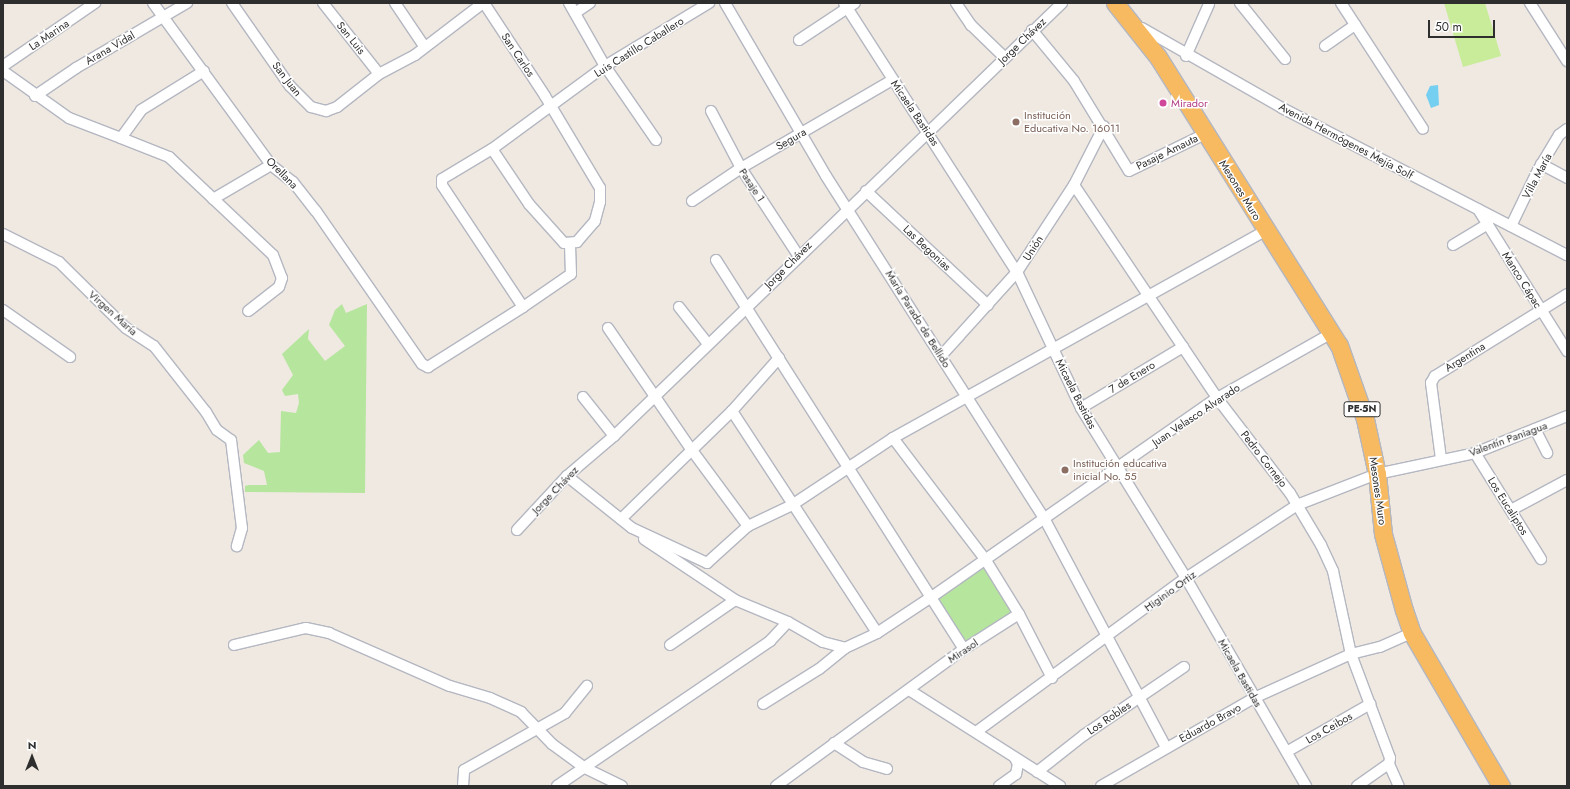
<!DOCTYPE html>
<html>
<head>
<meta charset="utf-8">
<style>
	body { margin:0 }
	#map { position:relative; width:1570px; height:789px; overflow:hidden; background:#efe9e1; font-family:Jost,sans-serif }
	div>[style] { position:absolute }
	.green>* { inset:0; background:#b6e59e }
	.pitch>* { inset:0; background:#c9ec9a }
	.water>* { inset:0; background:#75cff0 }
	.roads { filter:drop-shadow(1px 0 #b4b7c1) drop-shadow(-1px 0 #b4b7c1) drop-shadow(0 1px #b4b7c1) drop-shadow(0 -1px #b4b7c1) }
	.minor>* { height:10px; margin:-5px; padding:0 5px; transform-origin:5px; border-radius:5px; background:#fff }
	.trunk>* { height:17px; margin:-8.5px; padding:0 8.5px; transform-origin:8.5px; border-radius:8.5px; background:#f8ba60 }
	.dots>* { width:11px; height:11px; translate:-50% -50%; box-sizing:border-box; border:2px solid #fff; border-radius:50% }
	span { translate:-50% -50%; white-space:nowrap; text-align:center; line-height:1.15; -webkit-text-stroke:3px #fff; paint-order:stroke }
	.shield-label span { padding:1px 3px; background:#fff; border:1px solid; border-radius:3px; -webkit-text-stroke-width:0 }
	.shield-label { font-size:10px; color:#2e2e2e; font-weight:700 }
	.street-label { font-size:11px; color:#2e2e2e }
	.hotel-label { font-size:11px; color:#b23c85 }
	.left { translate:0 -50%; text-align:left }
	.education-label { font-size:11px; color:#785e54 }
	.frame { position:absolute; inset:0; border:4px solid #2e2e2e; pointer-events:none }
	.north { position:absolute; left:12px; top:737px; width:40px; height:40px; -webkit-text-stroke:3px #fff; paint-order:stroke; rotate:0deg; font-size:11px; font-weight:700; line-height:16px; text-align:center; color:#2e2e2e }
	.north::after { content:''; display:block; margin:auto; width:14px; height:18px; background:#2e2e2e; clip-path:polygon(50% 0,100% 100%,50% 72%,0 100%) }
	.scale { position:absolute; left:1428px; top:20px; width:67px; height:18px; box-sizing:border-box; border:2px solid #2e2e2e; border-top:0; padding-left:5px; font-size:12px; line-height:14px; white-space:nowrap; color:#2e2e2e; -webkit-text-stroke:3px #fff; paint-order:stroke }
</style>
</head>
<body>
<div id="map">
	<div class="green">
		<i style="clip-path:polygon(342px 304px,346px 313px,367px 304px,365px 493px,245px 492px,245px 486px,249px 485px,267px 485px,264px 471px,244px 463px,243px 455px,259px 440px,268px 453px,280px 452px,281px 411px,296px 413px,299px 403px,298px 394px,285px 396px,282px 390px,293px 375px,282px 354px,309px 329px,308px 339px,325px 361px,345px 346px,329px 325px,335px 310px)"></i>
		<i style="clip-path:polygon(985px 559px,1019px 614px,964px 649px,933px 596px)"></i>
	</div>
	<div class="pitch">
		<i style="clip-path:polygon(1444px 3px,1485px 3px,1501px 56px,1463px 67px)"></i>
	</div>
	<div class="water">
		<i style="clip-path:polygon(1438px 85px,1439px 105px,1431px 108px,1426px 95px,1430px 86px)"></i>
	</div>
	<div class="roads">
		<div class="minor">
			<i style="left:153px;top:3px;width:200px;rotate:53.9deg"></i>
			<i style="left:271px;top:165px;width:28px;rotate:38deg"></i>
			<i style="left:293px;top:182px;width:37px;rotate:52deg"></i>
			<i style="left:316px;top:211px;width:186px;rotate:55.3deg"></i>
			<i style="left:422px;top:364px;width:7px;rotate:27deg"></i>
			<i style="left:428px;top:367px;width:112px;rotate:-32.3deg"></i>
			<i style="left:523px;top:307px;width:146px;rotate:-123.6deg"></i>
			<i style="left:442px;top:185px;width:6px;rotate:-90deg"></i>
			<i style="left:442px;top:179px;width:58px;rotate:-31deg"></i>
			<i style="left:492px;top:149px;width:140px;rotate:-36.3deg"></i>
			<i style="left:605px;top:66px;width:122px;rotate:-31.2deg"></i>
			<i style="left:232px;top:3px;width:101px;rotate:55.1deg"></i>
			<i style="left:290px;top:86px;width:30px;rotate:45deg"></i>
			<i style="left:311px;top:107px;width:16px;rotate:15deg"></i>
			<i style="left:326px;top:111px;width:12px;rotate:-20deg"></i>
			<i style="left:337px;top:107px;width:53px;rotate:-38.2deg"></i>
			<i style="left:379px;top:74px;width:41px;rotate:-27.8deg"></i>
			<i style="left:415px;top:55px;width:86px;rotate:-37.4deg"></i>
			<i style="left:323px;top:3px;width:90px;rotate:51.7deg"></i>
			<i style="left:395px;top:3px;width:52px;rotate:56deg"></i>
			<i style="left:484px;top:3px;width:111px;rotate:56.7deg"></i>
			<i style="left:545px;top:96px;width:107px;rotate:59.1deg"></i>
			<i style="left:600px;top:188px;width:14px;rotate:90deg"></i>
			<i style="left:600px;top:202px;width:20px;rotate:105deg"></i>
			<i style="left:595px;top:221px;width:28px;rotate:131deg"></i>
			<i style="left:577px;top:242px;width:13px;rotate:176deg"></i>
			<i style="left:564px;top:243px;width:52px;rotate:-131.9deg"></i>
			<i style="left:529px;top:204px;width:66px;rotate:-123.9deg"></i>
			<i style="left:569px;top:3px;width:73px;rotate:60.3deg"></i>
			<i style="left:605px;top:66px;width:90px;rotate:55.4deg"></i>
			<i style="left:725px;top:3px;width:200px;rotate:59.7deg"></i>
			<i style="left:826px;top:176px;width:403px;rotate:57.5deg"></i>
			<i style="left:1043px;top:516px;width:262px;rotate:62deg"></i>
			<i style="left:844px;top:3px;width:320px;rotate:57.3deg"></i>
			<i style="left:1017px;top:272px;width:150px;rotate:64.8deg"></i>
			<i style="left:1081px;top:408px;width:200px;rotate:58.3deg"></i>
			<i style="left:1186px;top:578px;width:240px;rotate:60deg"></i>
			<i style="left:956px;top:3px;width:27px;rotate:56deg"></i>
			<i style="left:971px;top:25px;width:47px;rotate:44.1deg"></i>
			<i style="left:1240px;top:3px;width:72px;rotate:51.2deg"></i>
			<i style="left:1341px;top:3px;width:150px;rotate:56.9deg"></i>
			<i style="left:1530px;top:3px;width:69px;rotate:57.5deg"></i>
			<i style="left:575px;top:13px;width:18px;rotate:-34deg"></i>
			<i style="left:1142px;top:28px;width:161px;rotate:29.7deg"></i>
			<i style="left:1282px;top:108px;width:321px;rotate:27.3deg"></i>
			<i style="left:1032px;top:30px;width:66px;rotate:50.5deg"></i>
			<i style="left:1074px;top:81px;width:105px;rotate:58.6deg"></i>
			<i style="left:1129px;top:171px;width:85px;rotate:-26deg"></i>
			<i style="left:799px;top:40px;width:67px;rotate:-33.5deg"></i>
			<i style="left:1325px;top:46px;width:37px;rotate:-35deg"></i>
			<i style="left:1186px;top:56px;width:57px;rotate:-66.1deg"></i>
			<i style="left:3px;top:66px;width:112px;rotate:-34.4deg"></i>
			<i style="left:3px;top:71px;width:81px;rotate:35.5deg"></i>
			<i style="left:69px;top:118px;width:56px;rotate:21deg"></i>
			<i style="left:121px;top:138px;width:34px;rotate:-54deg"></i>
			<i style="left:141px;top:110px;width:74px;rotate:-31.8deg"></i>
			<i style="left:35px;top:96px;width:50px;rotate:-34.3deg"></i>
			<i style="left:76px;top:68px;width:129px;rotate:-30.4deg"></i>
			<i style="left:711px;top:111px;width:64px;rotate:62.2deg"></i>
			<i style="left:741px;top:168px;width:104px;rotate:56.8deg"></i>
			<i style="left:121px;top:138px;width:52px;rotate:21.6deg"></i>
			<i style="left:169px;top:157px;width:143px;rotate:43.3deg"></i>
			<i style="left:273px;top:255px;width:25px;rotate:69deg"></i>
			<i style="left:282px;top:278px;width:9px;rotate:108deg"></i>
			<i style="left:279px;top:287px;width:39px;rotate:142deg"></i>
			<i style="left:1541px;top:164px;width:30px;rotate:28deg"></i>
			<i style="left:1074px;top:185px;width:257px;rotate:56.1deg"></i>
			<i style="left:1217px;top:398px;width:120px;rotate:52.5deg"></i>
			<i style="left:1290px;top:493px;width:61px;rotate:59.2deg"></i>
			<i style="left:1321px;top:545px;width:29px;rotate:65deg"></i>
			<i style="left:1333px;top:571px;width:85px;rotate:77.8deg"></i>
			<i style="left:1351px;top:654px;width:111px;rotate:69.4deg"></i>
			<i style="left:1390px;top:758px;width:6px;rotate:99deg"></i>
			<i style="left:866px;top:191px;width:167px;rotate:43.1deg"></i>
			<i style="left:213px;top:199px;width:67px;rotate:-30.4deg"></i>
			<i style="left:692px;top:201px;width:59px;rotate:-34deg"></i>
			<i style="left:741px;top:168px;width:175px;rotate:-30.2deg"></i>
			<i style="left:1478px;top:209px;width:168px;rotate:57.9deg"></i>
			<i style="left:1511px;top:226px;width:62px;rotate:-64.3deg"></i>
			<i style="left:1538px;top:170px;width:41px;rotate:-59deg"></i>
			<i style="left:1559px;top:135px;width:10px;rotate:-37deg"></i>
			<i style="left:3px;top:234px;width:63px;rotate:26.6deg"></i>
			<i style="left:59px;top:262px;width:94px;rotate:44.6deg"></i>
			<i style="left:126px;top:328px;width:33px;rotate:33deg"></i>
			<i style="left:154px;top:346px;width:84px;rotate:51.8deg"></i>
			<i style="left:206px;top:412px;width:21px;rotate:59deg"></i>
			<i style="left:217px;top:430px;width:17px;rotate:36deg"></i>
			<i style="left:231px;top:440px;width:89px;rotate:82.9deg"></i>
			<i style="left:242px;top:528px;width:19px;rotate:106deg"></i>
			<i style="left:1453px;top:245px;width:41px;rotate:-31deg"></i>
			<i style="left:716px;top:260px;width:461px;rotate:57.5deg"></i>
			<i style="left:523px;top:307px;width:58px;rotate:-34.5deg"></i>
			<i style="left:571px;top:274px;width:29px;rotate:-92deg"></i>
			<i style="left:679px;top:307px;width:47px;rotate:51.9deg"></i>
			<i style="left:3px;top:310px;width:82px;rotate:35deg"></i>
			<i style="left:608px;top:328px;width:147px;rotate:55.6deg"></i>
			<i style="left:691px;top:449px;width:96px;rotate:53.5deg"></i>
			<i style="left:941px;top:356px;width:113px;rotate:-47.9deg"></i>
			<i style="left:1017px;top:272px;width:104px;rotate:-56.8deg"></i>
			<i style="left:1074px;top:185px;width:66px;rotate:-63deg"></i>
			<i style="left:583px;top:397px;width:50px;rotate:51.5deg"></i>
			<i style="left:1081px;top:408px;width:119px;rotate:-30.9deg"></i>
			<i style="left:732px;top:411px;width:265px;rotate:56.8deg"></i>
			<i style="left:1535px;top:429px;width:27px;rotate:63deg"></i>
			<i style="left:893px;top:438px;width:152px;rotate:52.8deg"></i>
			<i style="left:985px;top:559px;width:65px;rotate:58.3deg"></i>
			<i style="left:1019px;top:614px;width:72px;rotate:62.7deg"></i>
			<i style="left:1475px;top:453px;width:125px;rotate:58.1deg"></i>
			<i style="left:1441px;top:459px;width:77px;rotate:-97.5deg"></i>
			<i style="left:1431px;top:383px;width:8px;rotate:-60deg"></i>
			<i style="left:1435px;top:376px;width:155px;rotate:-31.8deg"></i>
			<i style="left:567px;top:476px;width:83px;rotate:38.7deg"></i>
			<i style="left:632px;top:528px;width:83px;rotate:25deg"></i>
			<i style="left:707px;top:563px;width:55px;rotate:-42.1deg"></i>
			<i style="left:748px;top:526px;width:49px;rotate:-25.5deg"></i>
			<i style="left:792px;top:505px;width:121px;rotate:-33.6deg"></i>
			<i style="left:893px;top:438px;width:427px;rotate:-29.1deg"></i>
			<i style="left:1511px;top:510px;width:64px;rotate:-28.2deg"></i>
			<i style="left:621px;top:519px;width:155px;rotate:-44.2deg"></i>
			<i style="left:732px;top:411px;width:71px;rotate:-48.4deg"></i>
			<i style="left:517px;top:530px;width:74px;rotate:-47.2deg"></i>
			<i style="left:567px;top:476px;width:62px;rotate:-40.4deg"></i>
			<i style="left:614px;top:436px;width:623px;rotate:-44.02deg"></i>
			<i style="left:644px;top:539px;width:110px;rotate:33.8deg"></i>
			<i style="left:735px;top:600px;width:57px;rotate:22.5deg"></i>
			<i style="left:788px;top:622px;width:40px;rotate:29.7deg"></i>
			<i style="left:823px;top:642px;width:23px;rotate:15deg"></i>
			<i style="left:845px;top:648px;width:33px;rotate:141deg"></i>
			<i style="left:819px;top:669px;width:66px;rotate:148deg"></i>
			<i style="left:234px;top:645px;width:74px;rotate:-13.3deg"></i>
			<i style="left:306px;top:628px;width:24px;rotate:12deg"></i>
			<i style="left:329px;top:633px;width:132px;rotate:23.7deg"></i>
			<i style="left:450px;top:686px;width:42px;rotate:16.7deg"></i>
			<i style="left:490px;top:698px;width:34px;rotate:24deg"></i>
			<i style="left:521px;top:712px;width:45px;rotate:45.9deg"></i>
			<i style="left:552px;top:744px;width:41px;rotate:36deg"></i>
			<i style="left:585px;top:768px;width:41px;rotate:25.9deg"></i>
			<i style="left:670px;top:645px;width:79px;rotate:-34.7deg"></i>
			<i style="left:845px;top:648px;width:35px;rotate:-25deg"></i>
			<i style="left:877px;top:633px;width:67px;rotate:-33.5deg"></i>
			<i style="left:933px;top:596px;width:346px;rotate:-34.9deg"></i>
			<i style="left:1217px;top:398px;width:132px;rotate:-29.5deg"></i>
			<i style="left:909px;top:690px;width:179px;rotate:32.4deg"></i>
			<i style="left:976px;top:732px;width:260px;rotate:-36.3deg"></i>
			<i style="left:1186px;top:578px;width:133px;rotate:-33.3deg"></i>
			<i style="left:1297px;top:505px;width:86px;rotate:-21.2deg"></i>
			<i style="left:1377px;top:474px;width:100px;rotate:-12.1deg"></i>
			<i style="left:1475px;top:453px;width:99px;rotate:-21.9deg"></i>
			<i style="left:834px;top:743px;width:35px;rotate:33deg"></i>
			<i style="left:863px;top:762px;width:25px;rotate:16deg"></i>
			<i style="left:1288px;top:751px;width:95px;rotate:-29.8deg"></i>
			<i style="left:1389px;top:764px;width:24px;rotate:66deg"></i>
			<i style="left:1037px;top:772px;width:60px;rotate:-38.2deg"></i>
			<i style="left:1084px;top:735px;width:121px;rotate:-34.2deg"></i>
			<i style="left:463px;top:786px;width:16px;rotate:-86deg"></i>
			<i style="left:464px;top:770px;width:116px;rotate:-29.4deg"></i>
			<i style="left:565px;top:713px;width:35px;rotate:-51deg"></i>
			<i style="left:557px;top:786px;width:258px;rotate:-34.2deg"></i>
			<i style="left:770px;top:641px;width:26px;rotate:-47deg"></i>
			<i style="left:776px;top:786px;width:233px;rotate:-36.1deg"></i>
			<i style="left:964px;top:649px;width:65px;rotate:-32.5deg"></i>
			<i style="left:999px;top:786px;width:21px;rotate:-35deg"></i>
			<i style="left:1016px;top:774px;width:10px;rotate:-79deg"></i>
			<i style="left:1018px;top:764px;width:7px;rotate:-117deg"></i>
			<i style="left:1101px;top:786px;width:177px;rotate:-29.9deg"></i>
			<i style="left:1254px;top:698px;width:107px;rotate:-24.4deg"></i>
			<i style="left:1351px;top:654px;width:30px;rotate:-14deg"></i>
			<i style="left:1380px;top:647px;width:35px;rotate:-24deg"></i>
			<i style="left:1357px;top:786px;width:39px;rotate:-35deg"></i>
		</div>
		<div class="trunk">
			<i style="left:1115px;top:3px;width:69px;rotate:51.5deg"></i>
			<i style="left:1158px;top:57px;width:340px;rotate:57.9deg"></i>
			<i style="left:1339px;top:345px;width:78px;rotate:70.6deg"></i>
			<i style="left:1365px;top:419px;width:56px;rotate:77.7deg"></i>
			<i style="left:1377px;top:474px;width:60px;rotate:84.3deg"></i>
			<i style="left:1383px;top:534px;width:79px;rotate:74.6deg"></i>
			<i style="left:1404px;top:610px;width:24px;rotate:71deg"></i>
			<i style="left:1412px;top:633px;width:177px;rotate:59.8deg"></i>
		</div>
	</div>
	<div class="dots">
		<i style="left:1163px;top:103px;background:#d1479c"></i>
		<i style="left:1016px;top:122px;background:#8d6e63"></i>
		<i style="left:1065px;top:470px;background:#8d6e63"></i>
	</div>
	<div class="shield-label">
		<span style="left:1362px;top:409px">PE-5N</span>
	</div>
	<div class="street-label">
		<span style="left:49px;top:35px;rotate:-34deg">La Marina</span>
		<span style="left:351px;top:38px;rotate:51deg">San Luis</span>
		<span style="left:1022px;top:41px;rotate:-44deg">Jorge Chávez</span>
		<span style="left:639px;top:47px;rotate:-32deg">Luis Castillo Caballero</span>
		<span style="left:110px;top:48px;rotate:-30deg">Arana Vidal</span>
		<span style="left:518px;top:55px;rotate:56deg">San Carlos</span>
		<span style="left:287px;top:79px;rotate:52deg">San Juan</span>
		<span style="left:915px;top:113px;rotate:56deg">Micaela Bastidas</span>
		<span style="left:791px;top:139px;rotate:-30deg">Segura</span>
		<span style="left:1346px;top:141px;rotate:28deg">Avenida Hermógenes Mejía Solf</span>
		<span style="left:1167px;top:152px;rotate:-26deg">Pasaje Amauta</span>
		<span style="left:282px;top:173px;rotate:45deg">Orellana</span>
		<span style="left:1537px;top:176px;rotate:-62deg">Villa María</span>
		<span style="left:752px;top:185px;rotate:57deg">Pasaje 1</span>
		<span style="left:1240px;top:190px;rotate:58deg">Mesones Muro</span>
		<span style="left:927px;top:248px;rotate:43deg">Las Begonias</span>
		<span style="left:1033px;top:248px;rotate:-57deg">Unión</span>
		<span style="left:788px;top:265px;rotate:-45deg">Jorge Chávez</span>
		<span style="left:1522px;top:280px;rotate:58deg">Manco Cápac</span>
		<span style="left:113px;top:313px;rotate:42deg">Virgen María</span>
		<span style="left:918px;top:319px;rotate:58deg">María Parado de Bellido</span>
		<span style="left:1465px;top:357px;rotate:-32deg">Argentina</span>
		<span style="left:1132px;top:377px;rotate:-31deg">7 de Enero</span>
		<span style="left:1076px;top:394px;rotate:63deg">Micaela Bastidas</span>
		<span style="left:1196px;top:415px;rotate:-34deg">Juan Velasco Alvarado</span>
		<span style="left:1508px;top:439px;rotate:-20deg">Valentín Paniagua</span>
		<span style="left:1264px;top:459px;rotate:52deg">Pedro Cornejo</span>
		<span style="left:555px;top:490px;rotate:-46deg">Jorge Chávez</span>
		<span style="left:1378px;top:491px;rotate:82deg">Mesones Muro</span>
		<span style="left:1508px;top:506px;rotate:58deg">Los Eucaliptos</span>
		<span style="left:1170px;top:591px;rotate:-36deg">Higinio Ortiz</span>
		<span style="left:963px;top:651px;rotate:-34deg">Mirasol</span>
		<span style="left:1240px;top:673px;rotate:60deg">Micaela Bastidas</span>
		<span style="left:1109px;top:718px;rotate:-34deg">Los Robles</span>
		<span style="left:1210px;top:723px;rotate:-29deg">Eduardo Bravo</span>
		<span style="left:1329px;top:728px;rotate:-30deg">Los Ceibos</span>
	</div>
	<div class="hotel-label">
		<span class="left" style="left:1171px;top:103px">Mirador</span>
	</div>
	<div class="education-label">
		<span class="left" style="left:1024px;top:122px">Institución<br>Educativa No. 16011</span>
		<span class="left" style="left:1073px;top:470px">Institución educativa<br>inicial No. 55</span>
	</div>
	<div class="frame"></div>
	<div class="north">N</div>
	<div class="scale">50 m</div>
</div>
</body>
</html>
